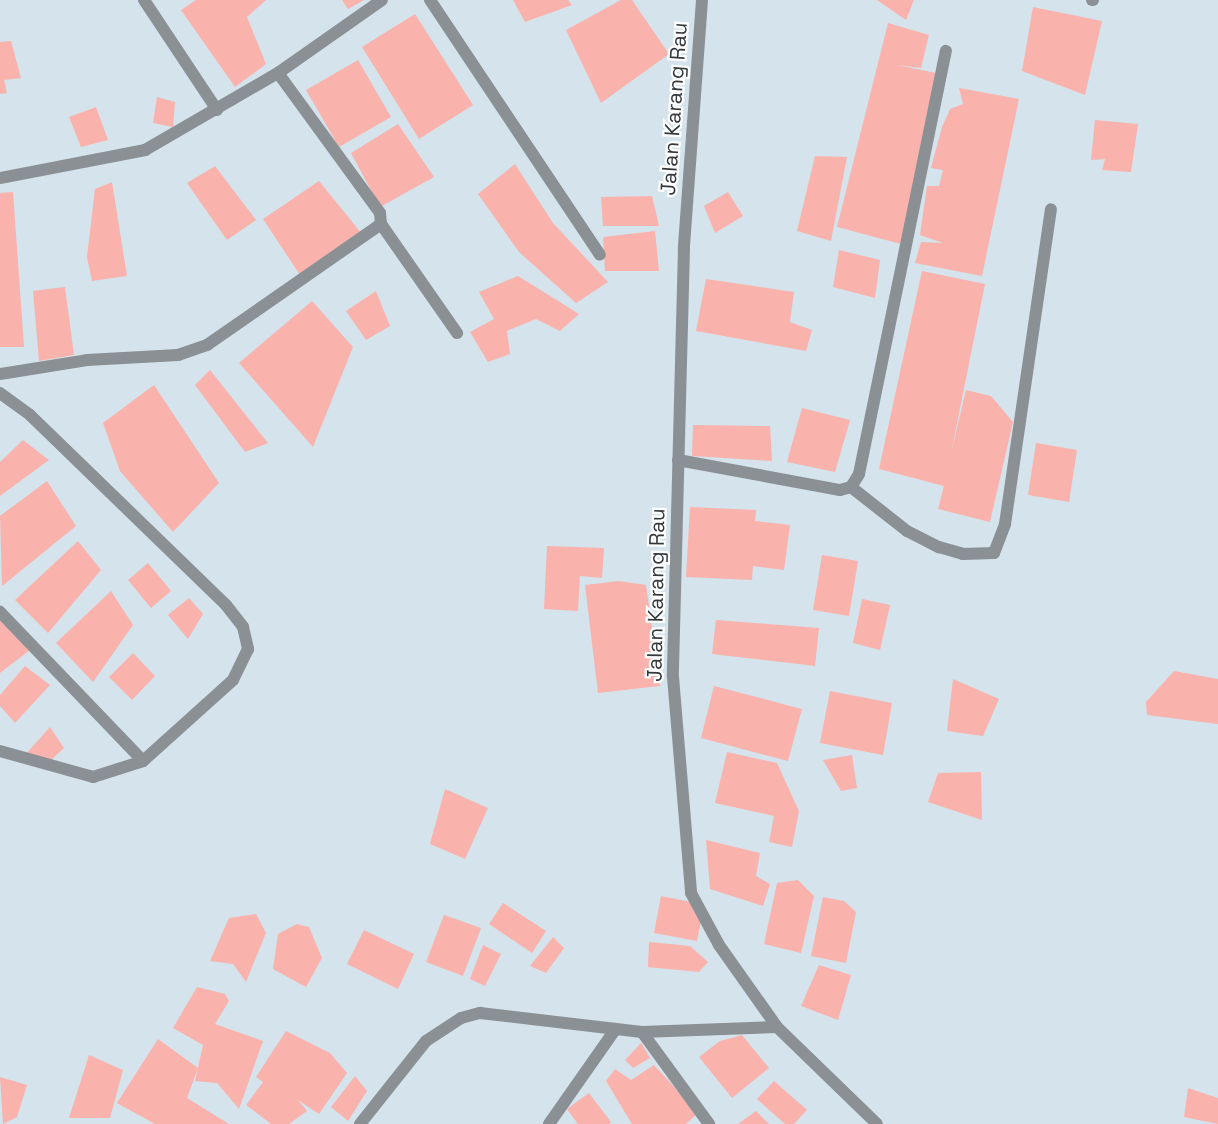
<!DOCTYPE html>
<html>
<head>
<meta charset="utf-8">
<style>
	body { margin:0 }
	#map { position:relative; width:1218px; height:1124px; overflow:hidden; background:#d4e3ec; font-family:"Space Grotesk",sans-serif }
	div>[style] { position:absolute }
	.building>* { inset:0; background:#fab2ac }
	.minor>* { height:12px; margin:-6px; padding:0 6px; transform-origin:6px; border-radius:6px; background:#8a9094 }
	.tertiary>* { height:12px; margin:-6px; padding:0 6px; transform-origin:6px; border-radius:6px; background:#8a9094 }
	span { translate:-50% -50%; white-space:nowrap; text-align:center; line-height:1.15; -webkit-text-stroke:4.5px #fff; paint-order:stroke }
	.street-label { font-size:21px; color:#32383c }
</style>
</head>
<body>
<div id="map">
	<div class="building">
		<i style="clip-path:polygon(196px 0,266px 0,247px 17px,266px 64px,235px 87px,181px 10px)"></i>
		<i style="clip-path:polygon(342px 0,364px 0,348px 9px)"></i>
		<i style="clip-path:polygon(513px 0,568px 0,572px 5px,525px 22px)"></i>
		<i style="clip-path:polygon(621px 0,632px 0,669px 54px,601px 103px,566px 30px)"></i>
		<i style="clip-path:polygon(877px 0,914px 0,906px 20px)"></i>
		<i style="clip-path:polygon(1033px 7px,1102px 21px,1085px 95px,1022px 71px)"></i>
		<i style="clip-path:polygon(415px 14px,473px 105px,419px 139px,362px 47px)"></i>
		<i style="clip-path:polygon(888px 23px,929px 35px,921px 68px,897px 65px,936px 73px,901px 244px,837px 227px)"></i>
		<i style="clip-path:polygon(11px 41px,21px 78px,4px 80px,7px 93px,0 94px,0 42px)"></i>
		<i style="clip-path:polygon(358px 60px,391px 117px,339px 147px,306px 90px)"></i>
		<i style="clip-path:polygon(959px 88px,1019px 99px,982px 276px,915px 263px,921px 242px,943px 243px,920px 235px,927px 186px,939px 186px,943px 170px,931px 168px,942px 127px,950px 109px,963px 104px)"></i>
		<i style="clip-path:polygon(157px 97px,175px 102px,173px 127px,153px 123px)"></i>
		<i style="clip-path:polygon(96px 107px,108px 140px,81px 147px,69px 117px)"></i>
		<i style="clip-path:polygon(1095px 120px,1138px 124px,1131px 172px,1102px 170px,1105px 159px,1091px 160px)"></i>
		<i style="clip-path:polygon(398px 124px,434px 177px,380px 207px,351px 153px)"></i>
		<i style="clip-path:polygon(815px 156px,847px 157px,831px 241px,797px 231px)"></i>
		<i style="clip-path:polygon(515px 164px,553px 223px,608px 282px,576px 303px,519px 252px,478px 194px)"></i>
		<i style="clip-path:polygon(215px 166px,256px 220px,227px 240px,187px 183px)"></i>
		<i style="clip-path:polygon(319px 181px,362px 234px,300px 275px,263px 219px)"></i>
		<i style="clip-path:polygon(112px 182px,127px 276px,92px 281px,87px 257px,95px 189px)"></i>
		<i style="clip-path:polygon(13px 192px,24px 347px,0 347px,0 193px)"></i>
		<i style="clip-path:polygon(728px 192px,743px 216px,715px 233px,704px 206px)"></i>
		<i style="clip-path:polygon(652px 196px,659px 226px,603px 226px,601px 197px)"></i>
		<i style="clip-path:polygon(655px 231px,659px 271px,605px 271px,603px 237px)"></i>
		<i style="clip-path:polygon(839px 250px,880px 260px,875px 298px,833px 287px)"></i>
		<i style="clip-path:polygon(922px 271px,985px 284px,951px 453px,966px 390px,991px 396px,1013px 422px,990px 522px,938px 509px,944px 486px,879px 469px)"></i>
		<i style="clip-path:polygon(518px 276px,579px 314px,560px 331px,536px 319px,507px 331px,510px 354px,488px 362px,470px 332px,494px 319px,479px 292px)"></i>
		<i style="clip-path:polygon(706px 279px,794px 292px,790px 322px,812px 330px,806px 351px,696px 331px)"></i>
		<i style="clip-path:polygon(65px 287px,74px 355px,39px 361px,33px 291px)"></i>
		<i style="clip-path:polygon(376px 291px,390px 326px,366px 340px,346px 311px)"></i>
		<i style="clip-path:polygon(312px 301px,353px 347px,313px 447px,239px 363px)"></i>
		<i style="clip-path:polygon(210px 370px,268px 443px,245px 452px,195px 385px)"></i>
		<i style="clip-path:polygon(154px 385px,219px 483px,173px 532px,120px 471px,103px 423px)"></i>
		<i style="clip-path:polygon(802px 408px,850px 420px,835px 472px,787px 462px)"></i>
		<i style="clip-path:polygon(693px 425px,770px 426px,772px 461px,692px 456px)"></i>
		<i style="clip-path:polygon(23px 440px,49px 460px,0 496px,0 462px)"></i>
		<i style="clip-path:polygon(1036px 443px,1077px 450px,1069px 502px,1028px 495px)"></i>
		<i style="clip-path:polygon(47px 481px,76px 526px,2px 586px,0 516px)"></i>
		<i style="clip-path:polygon(690px 507px,756px 510px,755px 521px,790px 525px,784px 570px,753px 566px,752px 580px,686px 577px)"></i>
		<i style="clip-path:polygon(78px 541px,101px 570px,48px 633px,15px 600px)"></i>
		<i style="clip-path:polygon(547px 546px,604px 548px,602px 578px,580px 576px,578px 611px,544px 609px)"></i>
		<i style="clip-path:polygon(822px 555px,858px 561px,849px 616px,813px 610px)"></i>
		<i style="clip-path:polygon(148px 563px,171px 591px,151px 608px,128px 580px)"></i>
		<i style="clip-path:polygon(619px 581px,646px 585px,660px 686px,598px 693px,585px 585px)"></i>
		<i style="clip-path:polygon(111px 591px,133px 625px,93px 682px,56px 643px)"></i>
		<i style="clip-path:polygon(189px 598px,203px 614px,188px 639px,168px 615px)"></i>
		<i style="clip-path:polygon(862px 599px,890px 605px,880px 650px,853px 643px)"></i>
		<i style="clip-path:polygon(0 620px,30px 650px,0 673px)"></i>
		<i style="clip-path:polygon(716px 620px,819px 628px,815px 666px,712px 654px)"></i>
		<i style="clip-path:polygon(133px 653px,155px 676px,132px 700px,109px 677px)"></i>
		<i style="clip-path:polygon(25px 666px,50px 685px,15px 723px,0 706px,0 695px)"></i>
		<i style="clip-path:polygon(1174px 671px,1218px 679px,1218px 724px,1147px 715px,1146px 702px)"></i>
		<i style="clip-path:polygon(953px 679px,999px 699px,983px 736px,947px 731px)"></i>
		<i style="clip-path:polygon(714px 686px,802px 709px,788px 761px,701px 738px)"></i>
		<i style="clip-path:polygon(830px 691px,892px 703px,883px 755px,820px 743px)"></i>
		<i style="clip-path:polygon(50px 727px,64px 748px,50px 761px,25px 755px)"></i>
		<i style="clip-path:polygon(727px 752px,777px 763px,799px 811px,792px 847px,769px 842px,774px 816px,715px 803px)"></i>
		<i style="clip-path:polygon(852px 755px,857px 788px,841px 791px,823px 760px)"></i>
		<i style="clip-path:polygon(981px 772px,982px 820px,928px 802px,938px 773px)"></i>
		<i style="clip-path:polygon(445px 789px,488px 808px,465px 859px,430px 844px)"></i>
		<i style="clip-path:polygon(706px 840px,760px 853px,756px 876px,770px 884px,763px 906px,710px 889px)"></i>
		<i style="clip-path:polygon(798px 880px,814px 896px,801px 953px,764px 944px,777px 883px)"></i>
		<i style="clip-path:polygon(661px 896px,691px 902px,701px 921px,697px 941px,654px 933px)"></i>
		<i style="clip-path:polygon(823px 897px,844px 901px,856px 912px,846px 963px,811px 956px)"></i>
		<i style="clip-path:polygon(503px 903px,546px 931px,532px 953px,489px 924px)"></i>
		<i style="clip-path:polygon(256px 914px,266px 933px,246px 982px,233px 964px,210px 961px,229px 918px)"></i>
		<i style="clip-path:polygon(444px 915px,481px 928px,463px 976px,426px 962px)"></i>
		<i style="clip-path:polygon(297px 924px,309px 927px,322px 958px,306px 987px,273px 969px,278px 934px)"></i>
		<i style="clip-path:polygon(364px 930px,414px 954px,398px 989px,347px 964px)"></i>
		<i style="clip-path:polygon(553px 937px,564px 948px,546px 973px,530px 966px)"></i>
		<i style="clip-path:polygon(649px 942px,690px 946px,708px 962px,699px 972px,648px 967px)"></i>
		<i style="clip-path:polygon(483px 945px,501px 954px,485px 986px,470px 979px)"></i>
		<i style="clip-path:polygon(819px 965px,851px 975px,838px 1020px,801px 1006px)"></i>
		<i style="clip-path:polygon(197px 987px,225px 994px,229px 1001px,215px 1024px,263px 1041px,239px 1109px,217px 1083px,195px 1081px,203px 1045px,173px 1028px)"></i>
		<i style="clip-path:polygon(286px 1031px,330px 1053px,347px 1073px,319px 1114px,298px 1100px,307px 1111px,289px 1124px,271px 1124px,246px 1105px,263px 1082px,256px 1077px)"></i>
		<i style="clip-path:polygon(742px 1035px,769px 1068px,732px 1098px,699px 1057px,720px 1041px)"></i>
		<i style="clip-path:polygon(158px 1039px,198px 1068px,187px 1098px,229px 1124px,155px 1124px,117px 1103px)"></i>
		<i style="clip-path:polygon(641px 1043px,650px 1058px,633px 1068px,625px 1060px)"></i>
		<i style="clip-path:polygon(89px 1055px,123px 1070px,110px 1118px,69px 1118px)"></i>
		<i style="clip-path:polygon(654px 1065px,698px 1113px,686px 1124px,632px 1124px,606px 1081px,615px 1069px,631px 1080px)"></i>
		<i style="clip-path:polygon(355px 1076px,367px 1091px,348px 1121px,331px 1107px)"></i>
		<i style="clip-path:polygon(0 1077px,27px 1085px,17px 1117px,3px 1124px)"></i>
		<i style="clip-path:polygon(774px 1081px,807px 1110px,794px 1124px,785px 1124px,757px 1099px)"></i>
		<i style="clip-path:polygon(1188px 1088px,1218px 1098px,1218px 1124px,1184px 1117px)"></i>
		<i style="clip-path:polygon(589px 1093px,611px 1122px,609px 1124px,578px 1124px,567px 1109px)"></i>
		<i style="clip-path:polygon(756px 1111px,769px 1124px,738px 1124px)"></i>
	</div>
	<div class="minor">
		<i style="left:144px;top:0;width:132px;rotate:56.4deg"></i>
		<i style="left:430px;top:0;width:306px;rotate:56.3deg"></i>
		<i style="left:1092px;top:0;width:1px"></i>
		<i style="left:278px;top:73px;width:173px;rotate:53.9deg"></i>
		<i style="left:380px;top:213px;width:11px;rotate:85deg"></i>
		<i style="left:381px;top:224px;width:133px;rotate:55.1deg"></i>
		<i style="left:0;top:178px;width:148px;rotate:-10.9deg"></i>
		<i style="left:145px;top:150px;width:154px;rotate:-30.1deg"></i>
		<i style="left:278px;top:73px;width:127px;rotate:-35.1deg"></i>
		<i style="left:0;top:374px;width:88px;rotate:-9.1deg"></i>
		<i style="left:87px;top:360px;width:91px;rotate:-3.1deg"></i>
		<i style="left:178px;top:355px;width:31px;rotate:-19deg"></i>
		<i style="left:207px;top:345px;width:212px;rotate:-34.8deg"></i>
		<i style="left:0;top:393px;width:37px;rotate:36deg"></i>
		<i style="left:30px;top:415px;width:273px;rotate:44.1deg"></i>
		<i style="left:226px;top:605px;width:28px;rotate:52deg"></i>
		<i style="left:243px;top:627px;width:23px;rotate:77deg"></i>
		<i style="left:248px;top:649px;width:34px;rotate:116deg"></i>
		<i style="left:233px;top:680px;width:121px;rotate:138deg"></i>
		<i style="left:143px;top:761px;width:207px;rotate:-133.8deg"></i>
		<i style="left:678px;top:460px;width:165px;rotate:10.5deg"></i>
		<i style="left:840px;top:490px;width:11px;rotate:-15deg"></i>
		<i style="left:851px;top:487px;width:15px;rotate:-58deg"></i>
		<i style="left:859px;top:474px;width:432px;rotate:-78.4deg"></i>
		<i style="left:851px;top:487px;width:71px;rotate:38.2deg"></i>
		<i style="left:907px;top:531px;width:36px;rotate:27deg"></i>
		<i style="left:939px;top:547px;width:25px;rotate:16deg"></i>
		<i style="left:963px;top:554px;width:31px;rotate:-2deg"></i>
		<i style="left:994px;top:553px;width:31px;rotate:-69deg"></i>
		<i style="left:1005px;top:524px;width:318px;rotate:-81.7deg"></i>
		<i style="left:0;top:751px;width:97px;rotate:15.6deg"></i>
		<i style="left:93px;top:777px;width:52px;rotate:-17.7deg"></i>
		<i style="left:642px;top:1032px;width:114px;rotate:53.9deg"></i>
		<i style="left:360px;top:1124px;width:106px;rotate:-51.5deg"></i>
		<i style="left:426px;top:1041px;width:42px;rotate:-33.3deg"></i>
		<i style="left:461px;top:1018px;width:20px;rotate:-15deg"></i>
		<i style="left:480px;top:1013px;width:163px;rotate:6.7deg"></i>
		<i style="left:642px;top:1032px;width:135px;rotate:-2.1deg"></i>
		<i style="left:549px;top:1124px;width:113px;rotate:-55deg"></i>
	</div>
	<div class="tertiary">
		<i style="left:702px;top:0;width:249px;rotate:94.2deg"></i>
		<i style="left:684px;top:248px;width:429px;rotate:91.5deg"></i>
		<i style="left:673px;top:677px;width:217px;rotate:85.2deg"></i>
		<i style="left:691px;top:893px;width:59px;rotate:61.7deg"></i>
		<i style="left:719px;top:945px;width:100px;rotate:54.7deg"></i>
		<i style="left:777px;top:1027px;width:139px;rotate:44.1deg"></i>
	</div>
	<div class="street-label">
		<span style="left:674px;top:109px;rotate:-86deg">Jalan Karang Rau</span>
		<span style="left:656px;top:595px;rotate:-89deg">Jalan Karang Rau</span>
	</div>
</div>
</body>
</html>
